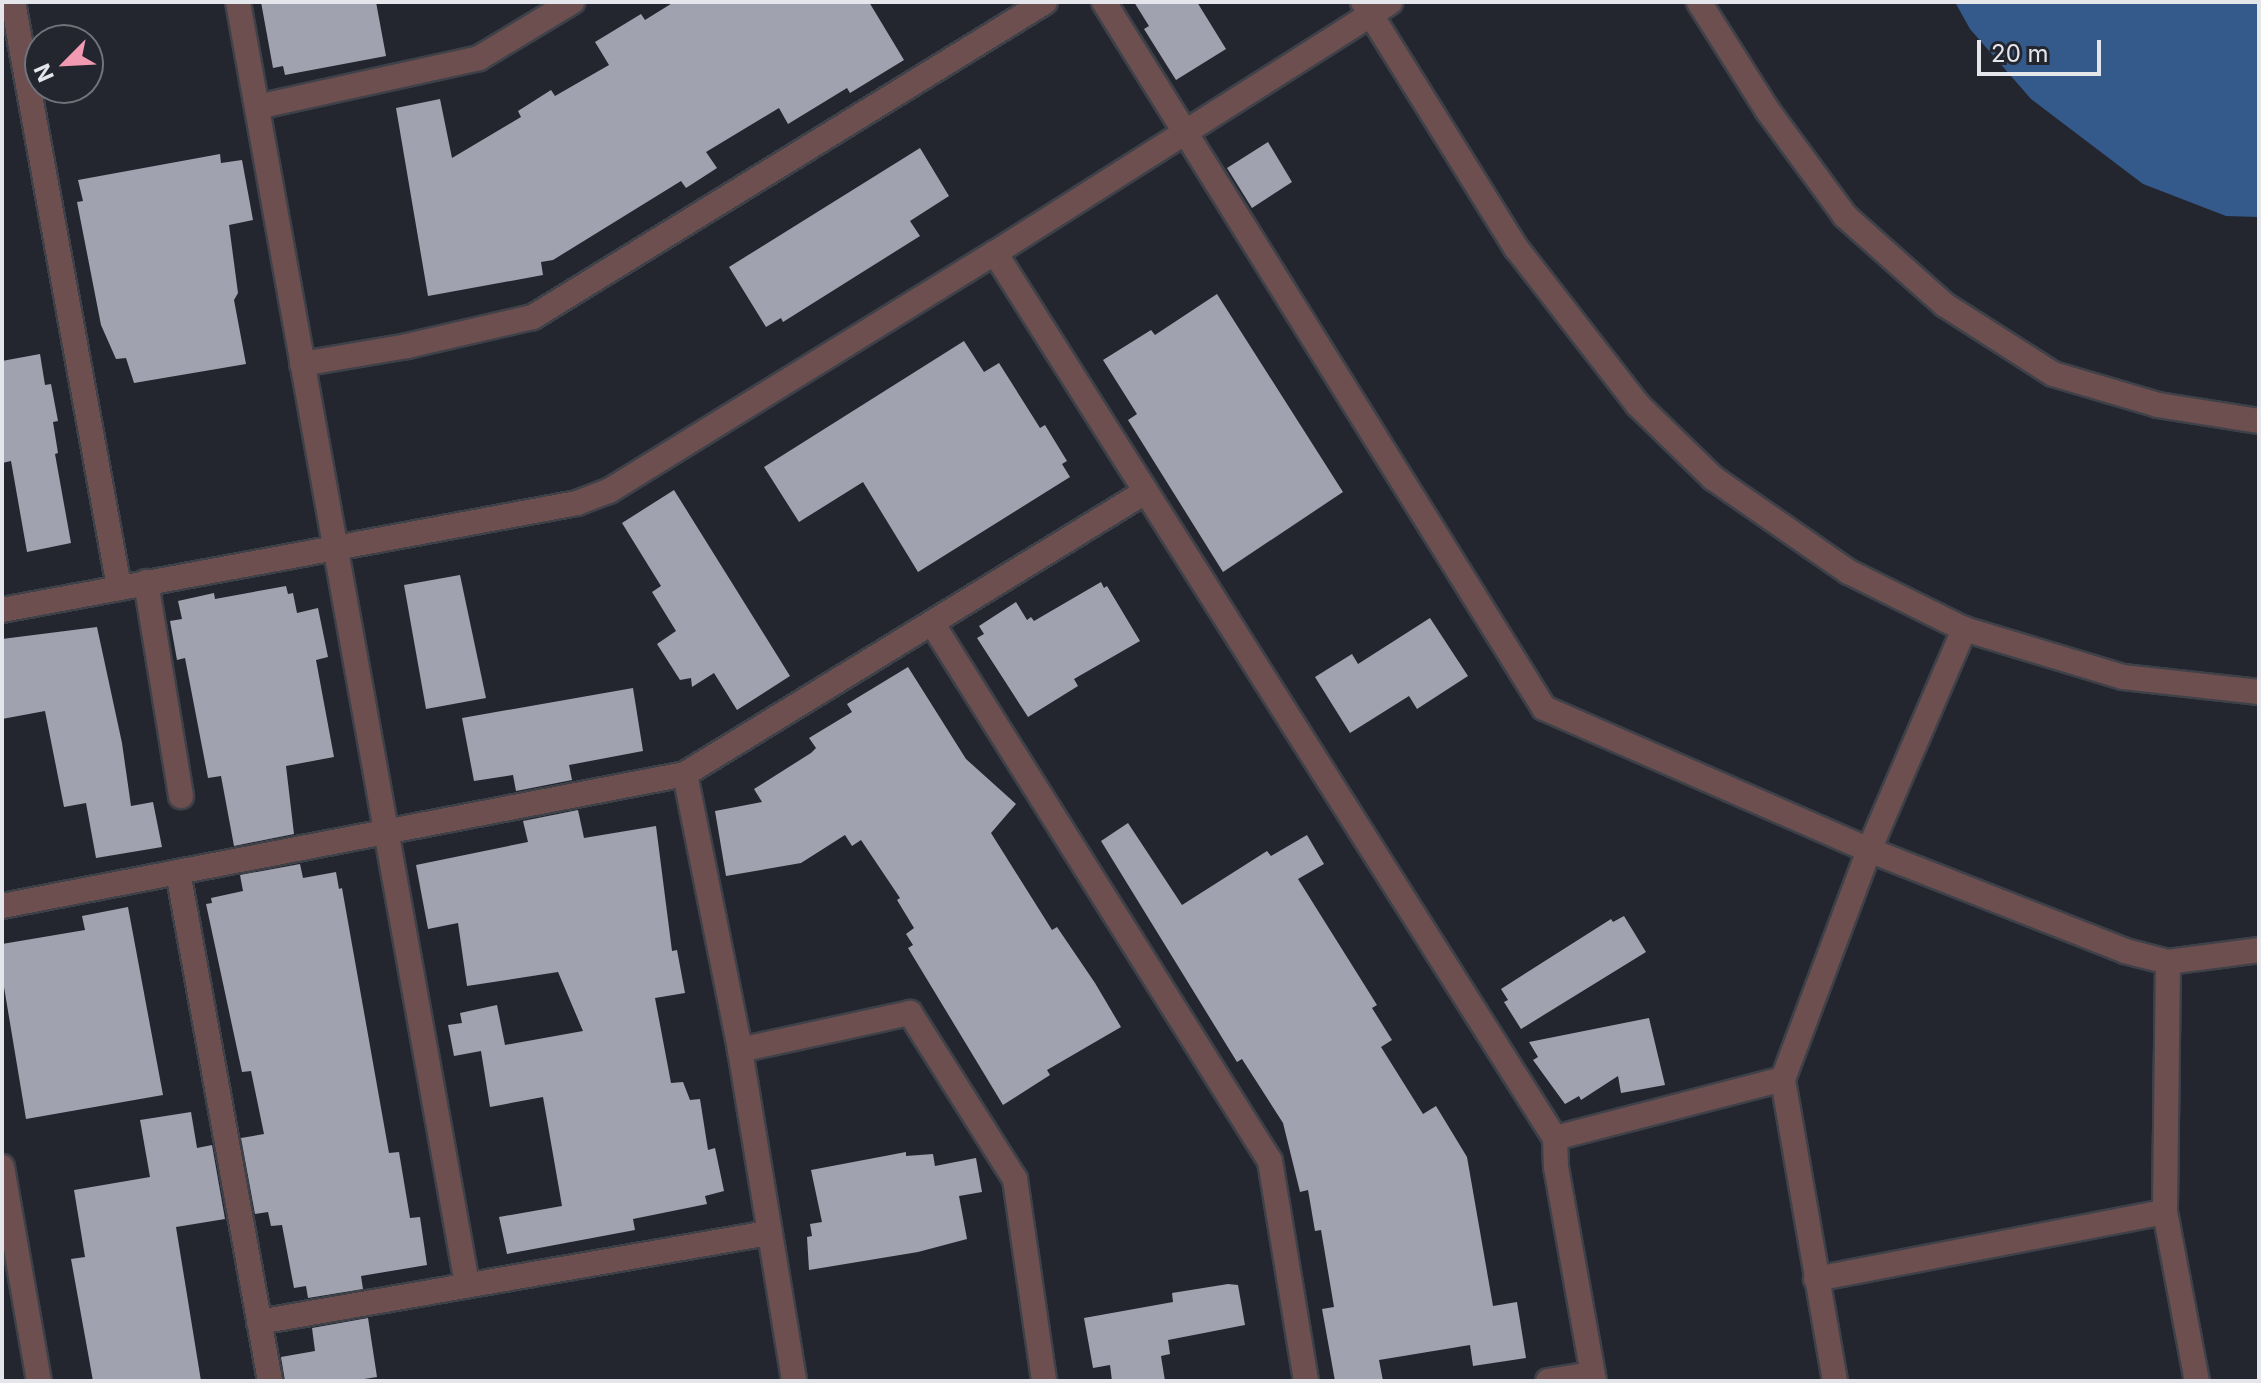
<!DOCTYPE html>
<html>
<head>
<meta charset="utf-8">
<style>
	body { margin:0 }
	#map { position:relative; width:2261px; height:1383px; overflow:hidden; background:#24262f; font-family:Inter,sans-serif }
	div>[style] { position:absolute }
	.water>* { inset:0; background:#345a8b }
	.building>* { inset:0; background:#a1a2af }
	.roads { filter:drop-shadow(2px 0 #3f4149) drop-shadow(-2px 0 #3f4149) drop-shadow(0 2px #3f4149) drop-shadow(0 -2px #3f4149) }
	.minor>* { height:24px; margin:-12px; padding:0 12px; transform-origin:12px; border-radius:12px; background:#6d4f50 }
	span { translate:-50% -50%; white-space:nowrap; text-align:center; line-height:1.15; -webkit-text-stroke:8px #24262f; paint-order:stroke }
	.frame { position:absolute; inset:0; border:4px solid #e5e6ec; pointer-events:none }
	.north { position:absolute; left:24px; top:24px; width:80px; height:80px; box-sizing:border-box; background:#24262f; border:2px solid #71737b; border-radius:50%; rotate:246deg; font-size:22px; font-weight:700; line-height:32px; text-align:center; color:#e5e6ec }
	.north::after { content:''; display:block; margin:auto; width:28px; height:36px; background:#f19ab2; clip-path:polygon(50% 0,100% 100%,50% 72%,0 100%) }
	.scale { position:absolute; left:1977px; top:40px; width:124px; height:36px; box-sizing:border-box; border:4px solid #e5e6ec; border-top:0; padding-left:10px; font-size:24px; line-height:28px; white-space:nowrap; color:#e5e6ec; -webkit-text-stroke:6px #24262f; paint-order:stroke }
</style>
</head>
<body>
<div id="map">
	<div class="water">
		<i style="clip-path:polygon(1955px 2px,2259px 2px,2259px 217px,2226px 216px,2143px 184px,2031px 99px,1970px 29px)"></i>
	</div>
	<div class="building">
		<i style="clip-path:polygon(261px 2px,376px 2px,386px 56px,285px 75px,283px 66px,273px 68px)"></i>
		<i style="clip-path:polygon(674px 2px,869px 2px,904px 60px,850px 93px,847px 88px,788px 124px,779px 108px,706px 152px,717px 168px,686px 188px,681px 181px,553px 260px,541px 262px,543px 275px,428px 296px,396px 108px,440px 99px,452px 158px,521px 117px,518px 111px,551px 90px,555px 96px,609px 65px,595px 42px,641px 14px,645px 20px)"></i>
		<i style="clip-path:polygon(1134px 2px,1197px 2px,1226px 49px,1176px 80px,1144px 29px,1149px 26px)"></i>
		<i style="clip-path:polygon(1268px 142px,1292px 182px,1252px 208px,1227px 168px)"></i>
		<i style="clip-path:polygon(920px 148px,949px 196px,910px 221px,920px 236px,783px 322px,781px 318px,766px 327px,729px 267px)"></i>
		<i style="clip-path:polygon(220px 154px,221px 163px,242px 160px,253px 220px,229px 225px,238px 293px,234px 300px,246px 364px,134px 383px,126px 358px,116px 359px,101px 325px,77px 202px,83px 201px,78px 180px)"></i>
		<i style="clip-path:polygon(1217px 294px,1343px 492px,1223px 572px,1128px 420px,1137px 414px,1103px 360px,1151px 330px,1155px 335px)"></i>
		<i style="clip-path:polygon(964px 341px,984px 372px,999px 363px,1040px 428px,1045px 425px,1067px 461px,1062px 464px,1070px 477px,918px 572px,863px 482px,799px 522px,764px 467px)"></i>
		<i style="clip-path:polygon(40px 354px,45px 385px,51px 384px,58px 421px,53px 422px,58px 453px,55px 454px,71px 543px,27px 552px,11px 461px,2px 463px,2px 361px)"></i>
		<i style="clip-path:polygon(674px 490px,790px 676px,737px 710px,714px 673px,692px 687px,691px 678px,680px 680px,657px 644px,676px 631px,652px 592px,661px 586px,622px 523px)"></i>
		<i style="clip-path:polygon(460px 575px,486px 698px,426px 709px,404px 585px)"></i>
		<i style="clip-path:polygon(1101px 582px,1104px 588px,1107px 586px,1140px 641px,1074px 679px,1078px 686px,1028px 717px,977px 638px,984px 634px,979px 626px,1016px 602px,1027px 620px,1031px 617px,1034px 621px)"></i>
		<i style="clip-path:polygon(286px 586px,288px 594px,293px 593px,297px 613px,318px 608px,328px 657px,316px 660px,334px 757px,286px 766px,294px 834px,234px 846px,221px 776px,208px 778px,185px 658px,177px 660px,170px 621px,182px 619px,178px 601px,214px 593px,215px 599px)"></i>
		<i style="clip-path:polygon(1430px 618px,1468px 676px,1417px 709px,1409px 696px,1350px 733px,1315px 677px,1352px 654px,1358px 664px)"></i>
		<i style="clip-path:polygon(97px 627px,122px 743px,131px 806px,153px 802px,162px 847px,96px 858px,86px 803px,64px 807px,45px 711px,2px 719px,2px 639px)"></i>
		<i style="clip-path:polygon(908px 667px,966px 759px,1016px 804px,991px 833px,1052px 930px,1057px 927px,1095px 983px,1121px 1027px,1047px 1070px,1050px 1075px,1003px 1105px,908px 948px,913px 945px,906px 934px,914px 928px,897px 900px,900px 898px,861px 840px,852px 846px,845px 835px,801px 863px,726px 876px,715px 811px,762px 802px,754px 789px,811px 753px,816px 748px,809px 738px,852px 712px,847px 704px)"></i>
		<i style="clip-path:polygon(633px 688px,643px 751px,569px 765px,572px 780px,516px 791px,513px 775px,474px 781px,462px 718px)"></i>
		<i style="clip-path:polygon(578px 810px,584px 838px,656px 826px,672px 951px,677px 950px,685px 993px,655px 998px,671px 1083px,683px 1082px,690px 1100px,700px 1099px,708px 1150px,715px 1148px,724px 1191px,705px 1196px,707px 1204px,633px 1219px,635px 1230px,507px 1254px,499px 1217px,562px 1206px,543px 1097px,490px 1107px,481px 1051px,454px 1056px,448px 1025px,462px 1023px,460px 1013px,497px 1005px,505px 1045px,583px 1031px,558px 972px,467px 986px,458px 923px,428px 929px,416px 865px,528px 842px,523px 821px)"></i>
		<i style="clip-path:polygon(1128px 823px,1182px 905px,1267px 851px,1271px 856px,1307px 835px,1324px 864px,1298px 879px,1377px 1005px,1372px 1008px,1392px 1040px,1381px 1047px,1423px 1114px,1436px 1106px,1467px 1157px,1493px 1306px,1517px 1302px,1526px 1358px,1473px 1366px,1470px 1345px,1379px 1360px,1383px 1381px,1335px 1381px,1322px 1309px,1334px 1307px,1321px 1230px,1315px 1231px,1308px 1190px,1300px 1192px,1283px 1123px,1242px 1059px,1237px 1062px,1101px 841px)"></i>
		<i style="clip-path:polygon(300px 864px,303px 878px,336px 872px,339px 889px,342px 888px,389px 1153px,399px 1152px,410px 1218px,420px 1217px,427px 1265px,361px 1276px,363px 1289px,308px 1298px,306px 1286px,294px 1288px,282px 1225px,271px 1226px,268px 1212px,255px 1214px,241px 1138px,264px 1134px,251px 1071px,242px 1072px,206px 904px,212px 903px,211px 898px,243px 891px,240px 875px)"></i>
		<i style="clip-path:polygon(128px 907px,163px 1095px,26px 1119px,2px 975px,2px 944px,85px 930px,82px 916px)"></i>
		<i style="clip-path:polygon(1624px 916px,1646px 952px,1521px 1029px,1504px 1002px,1508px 1000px,1501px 989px,1611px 919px,1613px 922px)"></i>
		<i style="clip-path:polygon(1649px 1018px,1665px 1085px,1621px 1093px,1618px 1076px,1581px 1100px,1579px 1096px,1565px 1104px,1533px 1060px,1538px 1057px,1529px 1042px)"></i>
		<i style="clip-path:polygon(191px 1112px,197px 1148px,212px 1145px,225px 1219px,176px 1227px,201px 1381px,93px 1381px,71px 1259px,85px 1257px,74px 1190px,150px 1177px,140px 1120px)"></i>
		<i style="clip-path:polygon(906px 1152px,906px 1156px,933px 1154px,935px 1166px,976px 1158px,982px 1192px,959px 1196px,967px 1239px,918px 1252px,809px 1270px,807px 1237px,812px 1236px,810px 1224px,822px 1222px,811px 1170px)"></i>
		<i style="clip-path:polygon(1228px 1284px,1238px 1285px,1245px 1325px,1168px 1340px,1170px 1354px,1161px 1356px,1165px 1381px,1112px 1381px,1110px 1365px,1093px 1368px,1084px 1318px,1173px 1302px,1172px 1293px)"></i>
		<i style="clip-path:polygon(368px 1318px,377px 1377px,351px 1381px,285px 1381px,281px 1357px,315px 1351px,312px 1328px)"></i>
	</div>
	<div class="roads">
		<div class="minor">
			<i style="left:13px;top:2px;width:595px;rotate:79.73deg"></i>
			<i style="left:238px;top:2px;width:1302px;rotate:79.87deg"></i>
			<i style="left:1104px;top:2px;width:832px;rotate:58.07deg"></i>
			<i style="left:1544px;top:708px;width:355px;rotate:23.6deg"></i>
			<i style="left:1869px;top:850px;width:275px;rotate:21.5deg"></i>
			<i style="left:2125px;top:951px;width:44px;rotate:14.3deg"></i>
			<i style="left:2168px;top:962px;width:92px;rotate:-7.5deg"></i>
			<i style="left:1363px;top:2px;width:291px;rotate:58.1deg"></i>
			<i style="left:1517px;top:249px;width:197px;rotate:52.2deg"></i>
			<i style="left:1638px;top:405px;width:105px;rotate:44.2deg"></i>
			<i style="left:1713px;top:478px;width:165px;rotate:34.7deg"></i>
			<i style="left:1849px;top:572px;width:128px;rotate:26.4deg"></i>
			<i style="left:1964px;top:629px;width:166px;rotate:16.8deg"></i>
			<i style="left:2123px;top:677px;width:137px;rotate:6.3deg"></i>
			<i style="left:1699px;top:2px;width:129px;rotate:57.7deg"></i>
			<i style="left:1768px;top:111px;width:130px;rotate:53.7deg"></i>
			<i style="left:1845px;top:216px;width:134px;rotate:41.7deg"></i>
			<i style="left:1945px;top:305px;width:128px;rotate:32.6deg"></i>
			<i style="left:2053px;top:374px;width:109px;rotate:16.4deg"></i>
			<i style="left:2158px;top:405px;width:102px;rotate:9deg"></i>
			<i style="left:257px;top:107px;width:227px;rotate:-12.4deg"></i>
			<i style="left:479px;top:58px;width:109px;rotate:-31.1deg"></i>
			<i style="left:995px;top:253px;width:1047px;rotate:57.68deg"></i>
			<i style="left:1555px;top:1138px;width:29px;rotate:88deg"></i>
			<i style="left:1556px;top:1167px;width:217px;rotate:79.9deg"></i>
			<i style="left:302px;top:364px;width:107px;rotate:-9.7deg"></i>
			<i style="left:407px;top:346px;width:129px;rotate:-13deg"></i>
			<i style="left:533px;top:317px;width:601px;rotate:-31.6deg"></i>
			<i style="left:146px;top:582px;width:217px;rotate:80.7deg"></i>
			<i style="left:2px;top:610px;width:585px;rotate:-10.54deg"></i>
			<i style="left:577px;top:503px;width:34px;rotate:-21deg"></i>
			<i style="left:609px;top:491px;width:453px;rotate:-31.7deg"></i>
			<i style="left:995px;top:253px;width:468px;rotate:-32.4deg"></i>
			<i style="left:932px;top:623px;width:635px;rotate:57.86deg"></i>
			<i style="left:1270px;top:1161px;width:223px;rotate:80.7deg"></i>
			<i style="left:685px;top:774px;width:281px;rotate:78.7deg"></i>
			<i style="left:740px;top:1050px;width:335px;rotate:80.7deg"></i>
			<i style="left:178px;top:872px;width:517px;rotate:79.75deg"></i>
			<i style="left:2px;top:906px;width:696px;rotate:-10.94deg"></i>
			<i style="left:685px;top:774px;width:540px;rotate:-31.51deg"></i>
			<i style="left:2168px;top:962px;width:250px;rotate:90.7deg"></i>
			<i style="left:2165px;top:1212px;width:172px;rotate:79.3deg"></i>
			<i style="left:740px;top:1050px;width:174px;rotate:-12.3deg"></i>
			<i style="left:910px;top:1013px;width:196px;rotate:57.7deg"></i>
			<i style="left:1015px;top:1179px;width:204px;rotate:81.8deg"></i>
			<i style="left:1555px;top:1138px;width:236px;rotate:-14.5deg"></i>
			<i style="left:2px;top:1167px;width:217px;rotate:80.2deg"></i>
			<i style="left:1816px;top:1279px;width:355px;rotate:-10.9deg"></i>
			<i style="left:259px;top:1322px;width:517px;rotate:-9.92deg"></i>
			<i style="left:1548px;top:1381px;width:45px;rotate:-9deg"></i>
			<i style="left:1835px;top:1381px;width:306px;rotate:-99.8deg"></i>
			<i style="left:1783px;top:1079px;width:245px;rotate:-69.4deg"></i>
			<i style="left:1869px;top:850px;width:241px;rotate:-66.7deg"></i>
		</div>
	</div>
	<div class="frame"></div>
	<div class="north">N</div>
	<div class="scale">20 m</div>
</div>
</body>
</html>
